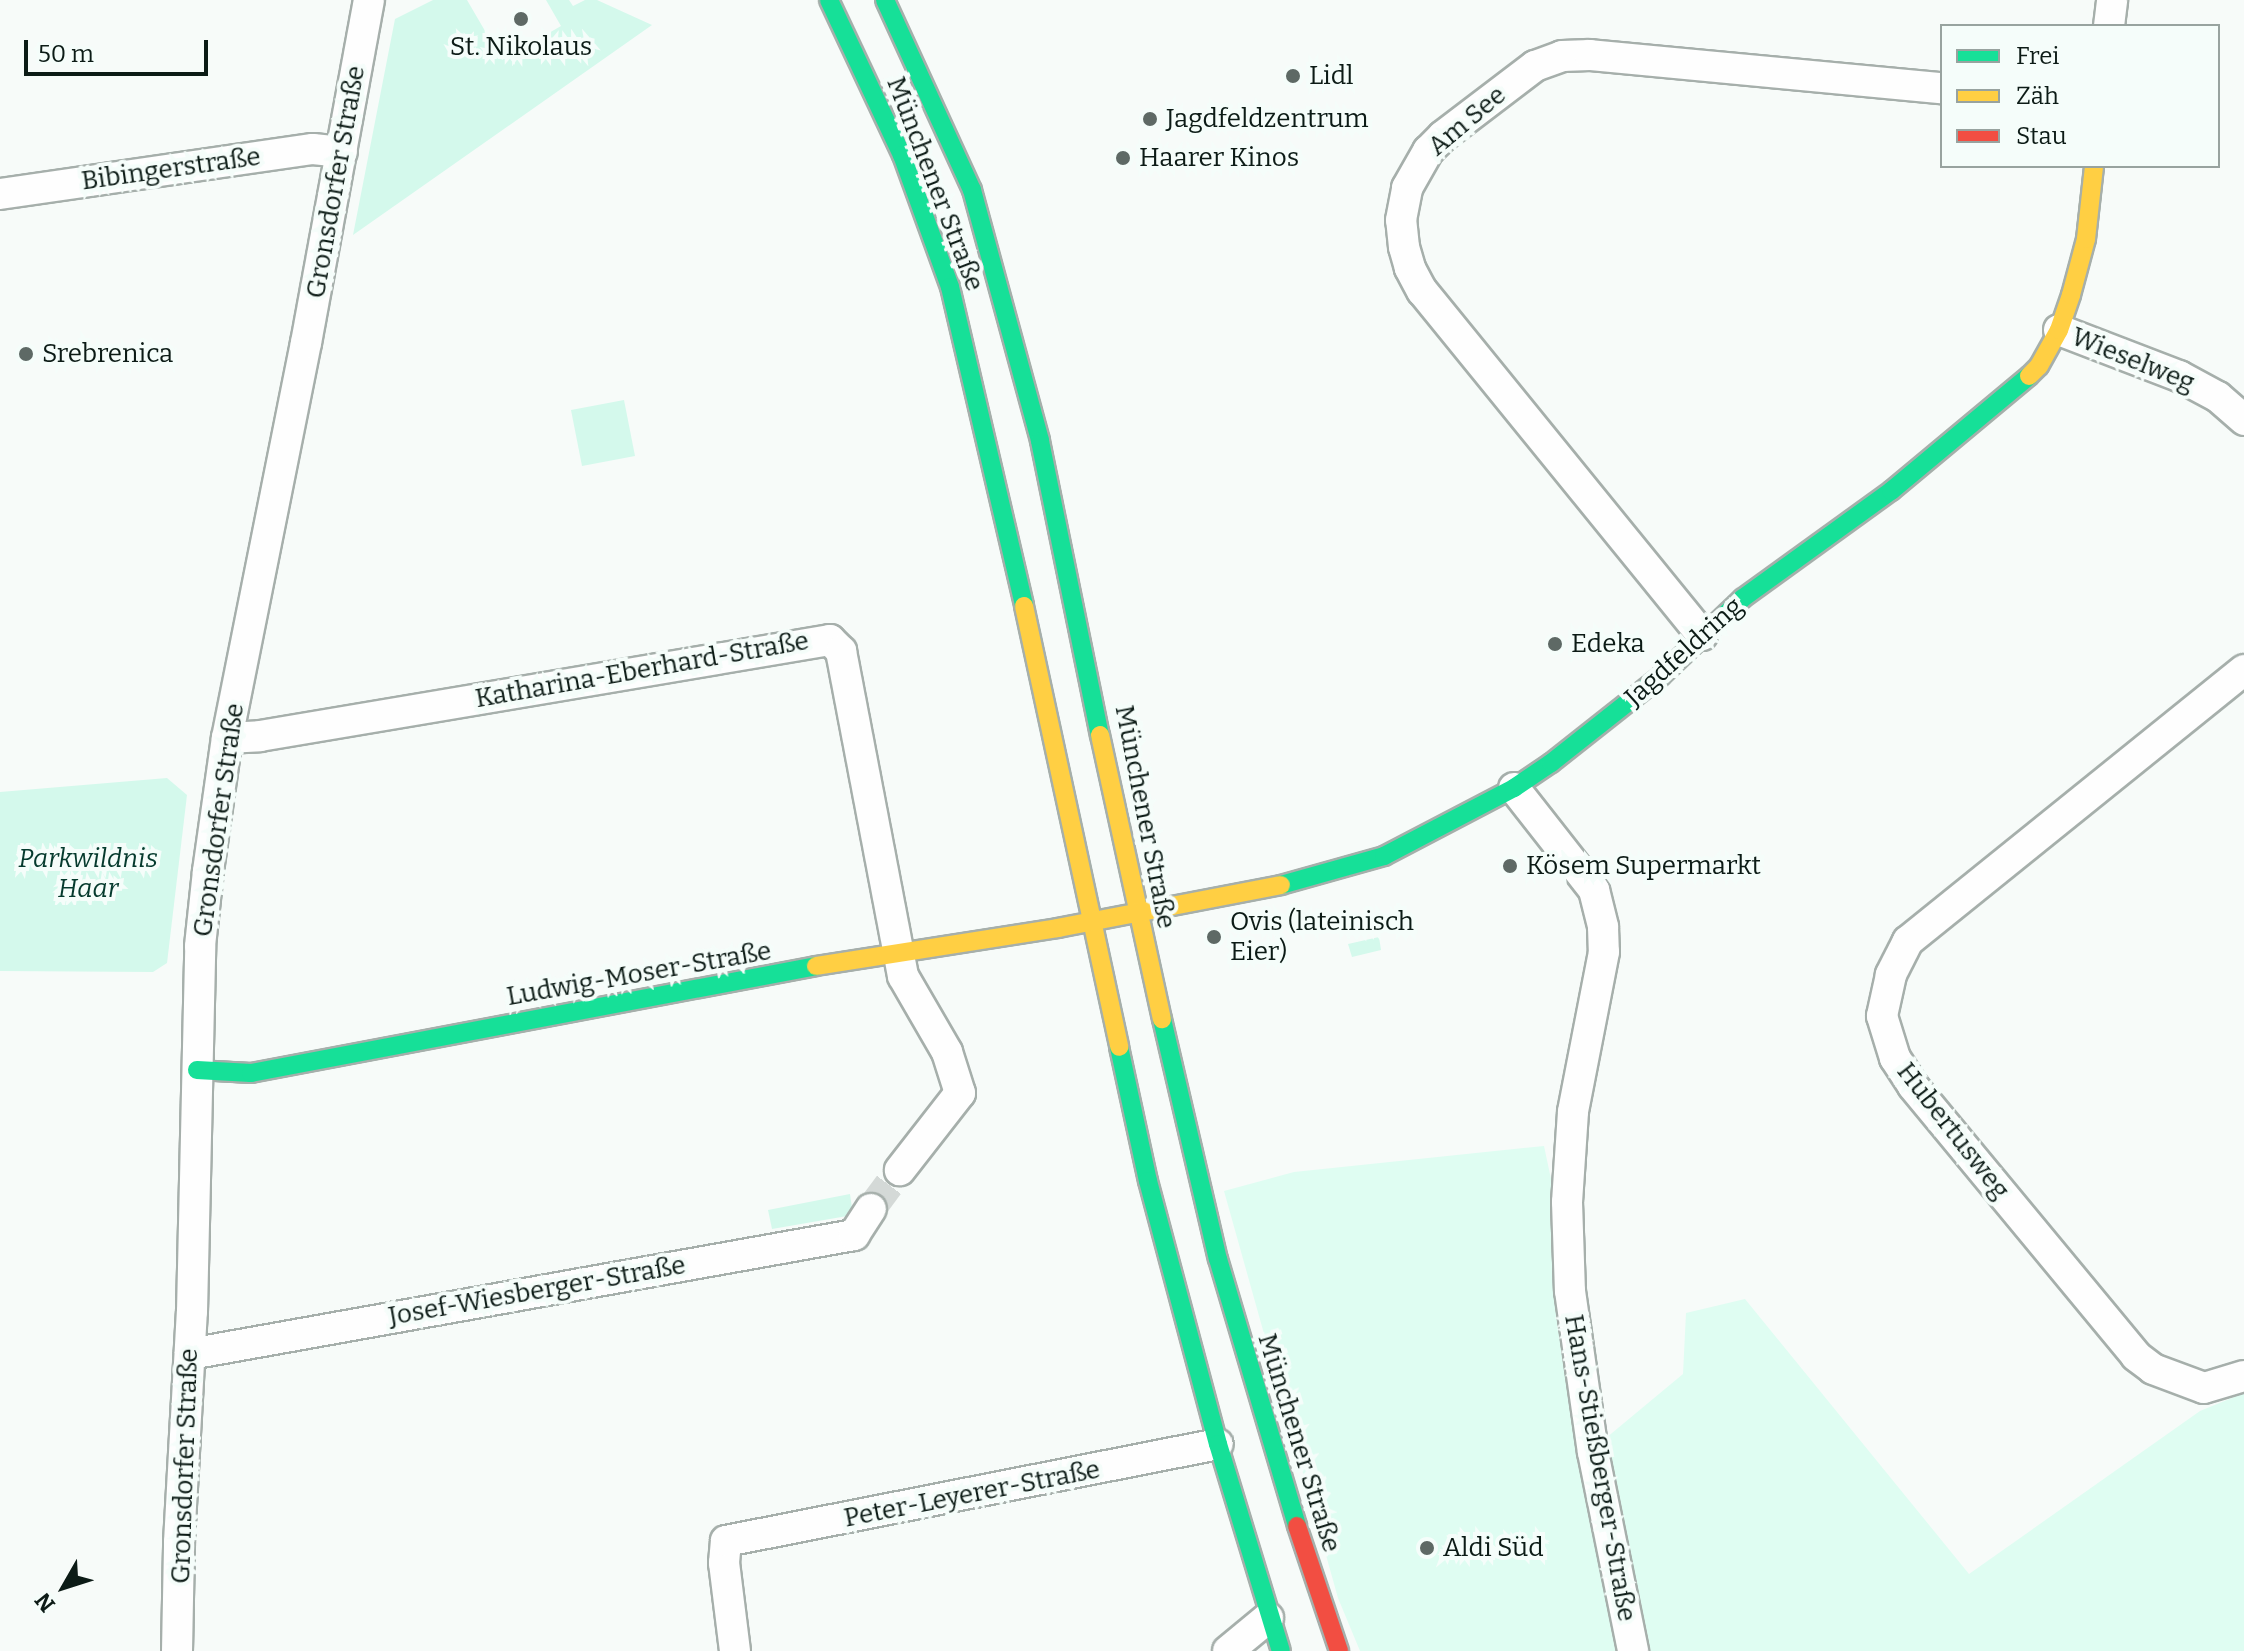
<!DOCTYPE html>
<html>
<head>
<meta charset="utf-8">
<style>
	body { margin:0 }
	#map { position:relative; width:2244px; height:1651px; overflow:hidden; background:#f7fbf9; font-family:Bitter,serif }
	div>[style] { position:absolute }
	.built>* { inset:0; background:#dffdf2 }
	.green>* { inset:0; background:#d4f9ec }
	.street-tunnel>* { height:30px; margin-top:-15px; transform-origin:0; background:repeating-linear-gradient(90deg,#d4d9d7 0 30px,transparent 0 45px) }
	.roads { filter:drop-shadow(2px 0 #a6afab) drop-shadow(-2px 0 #a6afab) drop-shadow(0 2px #a6afab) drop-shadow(0 -2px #a6afab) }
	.street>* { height:30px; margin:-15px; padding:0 15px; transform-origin:15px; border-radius:15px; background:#fefefe }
	.fast>* { height:18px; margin:-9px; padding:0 9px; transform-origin:9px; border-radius:9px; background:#16e098 }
	.slow>* { height:18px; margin:-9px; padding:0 9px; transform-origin:9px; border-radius:9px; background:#ffcf43 }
	.jam>* { height:18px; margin:-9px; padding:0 9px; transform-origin:9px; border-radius:9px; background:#f24e42 }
	.dots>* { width:22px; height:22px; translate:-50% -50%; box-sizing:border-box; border:4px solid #f5fdfa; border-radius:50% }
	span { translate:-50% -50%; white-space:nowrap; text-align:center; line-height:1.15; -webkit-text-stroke:8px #f5fdfa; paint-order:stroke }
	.poi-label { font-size:26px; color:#0c1b16 }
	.left { translate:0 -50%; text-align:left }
	.street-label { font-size:26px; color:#0c1b16 }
	.park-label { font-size:26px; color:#053a2d; font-style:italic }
	.legend { position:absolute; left:1940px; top:24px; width:280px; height:144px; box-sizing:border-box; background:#f5fdfa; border:2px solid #98a39f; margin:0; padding:10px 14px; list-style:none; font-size:24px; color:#0c1b16 }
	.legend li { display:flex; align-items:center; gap:16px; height:40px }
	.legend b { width:40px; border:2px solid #98a39f }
	.north { position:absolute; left:24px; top:1547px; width:80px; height:80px; -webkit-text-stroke:6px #f5fdfa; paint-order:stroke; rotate:231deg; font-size:22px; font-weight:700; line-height:32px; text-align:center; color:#0c1b16 }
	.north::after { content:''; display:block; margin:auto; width:28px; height:36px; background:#0c1b16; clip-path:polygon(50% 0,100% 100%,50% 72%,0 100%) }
	.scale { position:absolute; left:24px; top:40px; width:184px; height:36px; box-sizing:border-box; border:4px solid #0c1b16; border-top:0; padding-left:10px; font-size:24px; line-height:28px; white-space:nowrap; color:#0c1b16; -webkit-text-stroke:6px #f5fdfa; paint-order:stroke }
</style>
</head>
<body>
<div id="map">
	<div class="built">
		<i style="clip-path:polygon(1544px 1146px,1606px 1438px,1683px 1374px,1686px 1313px,1745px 1299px,1969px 1574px,2200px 1411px,2244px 1393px,2244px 1651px,1360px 1651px,1338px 1598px,1224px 1191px,1294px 1172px)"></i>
	</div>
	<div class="green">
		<i style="clip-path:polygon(433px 0,467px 0,502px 60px,561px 26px,546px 0,569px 0,573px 6px,585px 0,597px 0,652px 25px,353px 235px,395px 19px)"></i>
		<i style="clip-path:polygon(624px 400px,635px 456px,582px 466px,571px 410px)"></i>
		<i style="clip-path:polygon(167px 778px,187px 795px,167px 963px,153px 972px,0 971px,0 792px)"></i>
		<i style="clip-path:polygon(1379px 937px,1381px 950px,1352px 957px,1348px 944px)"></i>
		<i style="clip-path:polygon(850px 1194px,853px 1215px,772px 1229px,768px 1210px)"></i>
	</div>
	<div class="street-tunnel">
		<i style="left:871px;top:1209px;width:49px;rotate:-53.4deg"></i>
	</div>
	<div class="roads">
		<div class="street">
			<i style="left:2109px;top:26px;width:26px;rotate:-83deg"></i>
			<i style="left:0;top:194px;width:316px;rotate:-8.2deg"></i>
			<i style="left:313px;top:149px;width:29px;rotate:6deg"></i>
			<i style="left:2059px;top:330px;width:129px;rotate:21deg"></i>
			<i style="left:2179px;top:376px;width:44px;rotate:28.3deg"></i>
			<i style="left:2218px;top:397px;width:35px;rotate:41deg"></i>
			<i style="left:1702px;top:635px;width:444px;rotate:-129.1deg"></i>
			<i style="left:1422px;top:291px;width:26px;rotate:-118deg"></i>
			<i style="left:1410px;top:268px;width:22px;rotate:-106deg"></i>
			<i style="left:1404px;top:247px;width:27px;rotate:-96deg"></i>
			<i style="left:1401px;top:220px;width:33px;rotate:-79deg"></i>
			<i style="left:1407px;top:188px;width:43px;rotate:-60.4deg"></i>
			<i style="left:1428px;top:151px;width:21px;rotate:-45deg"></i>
			<i style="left:1443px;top:136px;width:116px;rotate:-37.3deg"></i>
			<i style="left:1535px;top:66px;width:29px;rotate:-20deg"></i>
			<i style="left:1562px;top:56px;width:28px;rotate:-2deg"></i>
			<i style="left:1590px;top:55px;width:354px;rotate:5.4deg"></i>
			<i style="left:2244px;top:670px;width:432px;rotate:141.1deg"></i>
			<i style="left:1908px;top:941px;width:38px;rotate:117deg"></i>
			<i style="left:1891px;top:975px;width:42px;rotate:102.4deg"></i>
			<i style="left:1882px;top:1016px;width:44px;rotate:72.8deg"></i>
			<i style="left:1895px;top:1058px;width:33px;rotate:57deg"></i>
			<i style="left:1913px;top:1086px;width:350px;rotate:50.4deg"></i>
			<i style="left:2136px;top:1356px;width:21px;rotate:37deg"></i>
			<i style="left:2153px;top:1369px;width:54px;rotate:20.4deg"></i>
			<i style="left:2204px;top:1388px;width:42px;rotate:-16.7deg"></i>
			<i style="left:227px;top:738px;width:33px;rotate:-3deg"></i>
			<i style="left:260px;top:736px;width:578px;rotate:-9.56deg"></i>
			<i style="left:830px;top:640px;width:16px;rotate:45deg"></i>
			<i style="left:841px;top:651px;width:331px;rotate:79.2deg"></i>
			<i style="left:903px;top:976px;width:88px;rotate:59.9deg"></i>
			<i style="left:947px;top:1052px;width:43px;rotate:72.4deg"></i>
			<i style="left:960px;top:1093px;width:98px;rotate:127.9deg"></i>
			<i style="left:1514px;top:788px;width:130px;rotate:51.9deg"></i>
			<i style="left:1594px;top:890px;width:38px;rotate:76deg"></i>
			<i style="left:1603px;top:927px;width:25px;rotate:88deg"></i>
			<i style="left:1604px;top:952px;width:163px;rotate:101deg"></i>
			<i style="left:1573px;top:1112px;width:90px;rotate:93.8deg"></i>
			<i style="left:1567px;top:1202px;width:89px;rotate:88.1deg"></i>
			<i style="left:1570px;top:1291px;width:163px;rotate:81.9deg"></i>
			<i style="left:1593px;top:1452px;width:203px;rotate:78.6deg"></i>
			<i style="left:190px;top:1354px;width:675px;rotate:-10.16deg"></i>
			<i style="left:854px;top:1235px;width:31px;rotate:-57deg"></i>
			<i style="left:177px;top:1651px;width:109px;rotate:-88.9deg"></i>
			<i style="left:179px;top:1542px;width:230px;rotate:-86.8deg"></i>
			<i style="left:192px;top:1312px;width:366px;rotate:-88.7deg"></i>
			<i style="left:200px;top:946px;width:75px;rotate:-83.9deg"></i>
			<i style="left:208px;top:871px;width:134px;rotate:-81.9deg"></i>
			<i style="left:227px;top:738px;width:403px;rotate:-78.7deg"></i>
			<i style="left:306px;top:343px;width:349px;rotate:-79.6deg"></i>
			<i style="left:735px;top:1651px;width:89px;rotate:-97.1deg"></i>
			<i style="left:724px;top:1563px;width:22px;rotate:-85deg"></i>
			<i style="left:726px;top:1541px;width:501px;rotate:-11.15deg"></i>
			<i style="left:1228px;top:1651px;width:52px;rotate:-39.5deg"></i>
		</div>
		<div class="fast">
			<i style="left:829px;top:0;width:171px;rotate:64.8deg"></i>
			<i style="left:902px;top:155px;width:140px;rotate:70deg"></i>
			<i style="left:950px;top:287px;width:327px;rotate:76.9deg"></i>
			<i style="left:885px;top:0;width:209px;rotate:65.4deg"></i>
			<i style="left:972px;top:190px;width:260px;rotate:74.8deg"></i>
			<i style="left:1040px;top:441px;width:300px;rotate:78.5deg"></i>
			<i style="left:1281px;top:885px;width:107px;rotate:-15.7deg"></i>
			<i style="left:1384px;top:856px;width:147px;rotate:-27.6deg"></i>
			<i style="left:1514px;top:788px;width:45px;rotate:-34deg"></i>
			<i style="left:1551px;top:763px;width:140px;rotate:-38.3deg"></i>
			<i style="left:1661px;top:676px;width:113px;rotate:-43.6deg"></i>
			<i style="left:1743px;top:598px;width:183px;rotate:-35.9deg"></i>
			<i style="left:1891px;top:491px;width:180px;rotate:-39.8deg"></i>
			<i style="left:1162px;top:1019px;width:246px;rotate:76.9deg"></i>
			<i style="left:1218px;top:1259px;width:278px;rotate:73.5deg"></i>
			<i style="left:1119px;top:1047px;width:137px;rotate:77.8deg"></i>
			<i style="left:1148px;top:1181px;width:272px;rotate:75.1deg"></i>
			<i style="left:1218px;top:1444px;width:216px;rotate:73.1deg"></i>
			<i style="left:197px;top:1070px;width:54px;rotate:3.2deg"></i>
			<i style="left:251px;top:1073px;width:575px;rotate:-10.72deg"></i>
		</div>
		<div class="slow">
			<i style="left:2029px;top:376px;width:14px;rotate:-45deg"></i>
			<i style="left:2039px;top:366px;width:41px;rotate:-60.9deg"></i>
			<i style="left:2059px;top:330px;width:37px;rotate:-71deg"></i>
			<i style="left:2071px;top:295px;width:58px;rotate:-75deg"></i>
			<i style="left:2086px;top:239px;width:73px;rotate:-83.7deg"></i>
			<i style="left:1024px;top:606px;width:451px;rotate:77.8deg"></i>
			<i style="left:1100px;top:735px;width:291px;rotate:77.7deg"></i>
			<i style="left:816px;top:966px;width:245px;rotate:-8.9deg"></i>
			<i style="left:1058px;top:928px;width:227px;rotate:-10.9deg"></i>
		</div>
		<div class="jam">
			<i style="left:1297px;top:1526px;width:132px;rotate:71.4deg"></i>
		</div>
	</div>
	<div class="dots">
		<i style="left:521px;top:19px;background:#5e6965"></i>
		<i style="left:1293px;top:76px;background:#5e6965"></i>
		<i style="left:1150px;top:119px;background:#5e6965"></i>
		<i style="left:1123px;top:158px;background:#5e6965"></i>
		<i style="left:26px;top:354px;background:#5e6965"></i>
		<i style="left:1555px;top:644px;background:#5e6965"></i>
		<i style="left:1510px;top:866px;background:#5e6965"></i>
		<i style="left:1214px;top:937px;background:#5e6965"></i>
		<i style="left:1427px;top:1548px;background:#5e6965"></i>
	</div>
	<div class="poi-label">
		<span style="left:521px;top:47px">St. Nikolaus</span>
		<span class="left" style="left:1309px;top:76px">Lidl</span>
		<span class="left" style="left:1166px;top:119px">Jagdfeldzentrum</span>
		<span class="left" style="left:1139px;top:158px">Haarer Kinos</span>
		<span class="left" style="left:42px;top:354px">Srebrenica</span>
		<span class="left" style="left:1571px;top:644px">Edeka</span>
		<span class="left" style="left:1526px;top:866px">Kösem Supermarkt</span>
		<span class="left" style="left:1230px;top:937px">Ovis (lateinisch<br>Eier)</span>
		<span class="left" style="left:1443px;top:1548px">Aldi Süd</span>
	</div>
	<div class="street-label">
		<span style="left:1467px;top:121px;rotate:-40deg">Am See</span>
		<span style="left:171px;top:169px;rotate:-8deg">Bibingerstraße</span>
		<span style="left:336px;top:182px;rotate:-80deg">Gronsdorfer Straße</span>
		<span style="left:935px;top:184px;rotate:69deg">Münchener Straße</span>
		<span style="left:2133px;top:360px;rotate:22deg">Wieselweg</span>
		<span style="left:1684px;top:652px;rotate:-42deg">Jagdfeldring</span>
		<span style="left:642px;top:670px;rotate:-10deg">Katharina-Eberhard-Straße</span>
		<span style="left:1145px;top:817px;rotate:79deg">Münchener Straße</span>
		<span style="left:219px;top:820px;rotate:-82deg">Gronsdorfer Straße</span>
		<span style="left:639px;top:974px;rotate:-10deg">Ludwig-Moser-Straße</span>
		<span style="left:1953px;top:1131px;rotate:52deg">Hubertusweg</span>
		<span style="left:537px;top:1291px;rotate:-10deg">Josef-Wiesberger-Straße</span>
		<span style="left:1299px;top:1443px;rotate:73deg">Münchener Straße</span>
		<span style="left:185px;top:1466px;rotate:-88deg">Gronsdorfer Straße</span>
		<span style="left:1600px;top:1468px;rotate:80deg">Hans-Stießberger-Straße</span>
		<span style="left:972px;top:1494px;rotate:-11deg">Peter-Leyerer-Straße</span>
	</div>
	<div class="park-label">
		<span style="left:88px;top:874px">Parkwildnis<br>Haar</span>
	</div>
	<ul class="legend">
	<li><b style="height:10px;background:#16e098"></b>Frei</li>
	<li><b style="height:10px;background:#ffcf43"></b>Zäh</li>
	<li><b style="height:10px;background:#f24e42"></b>Stau</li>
	</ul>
	<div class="north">N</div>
	<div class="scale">50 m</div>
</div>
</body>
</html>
